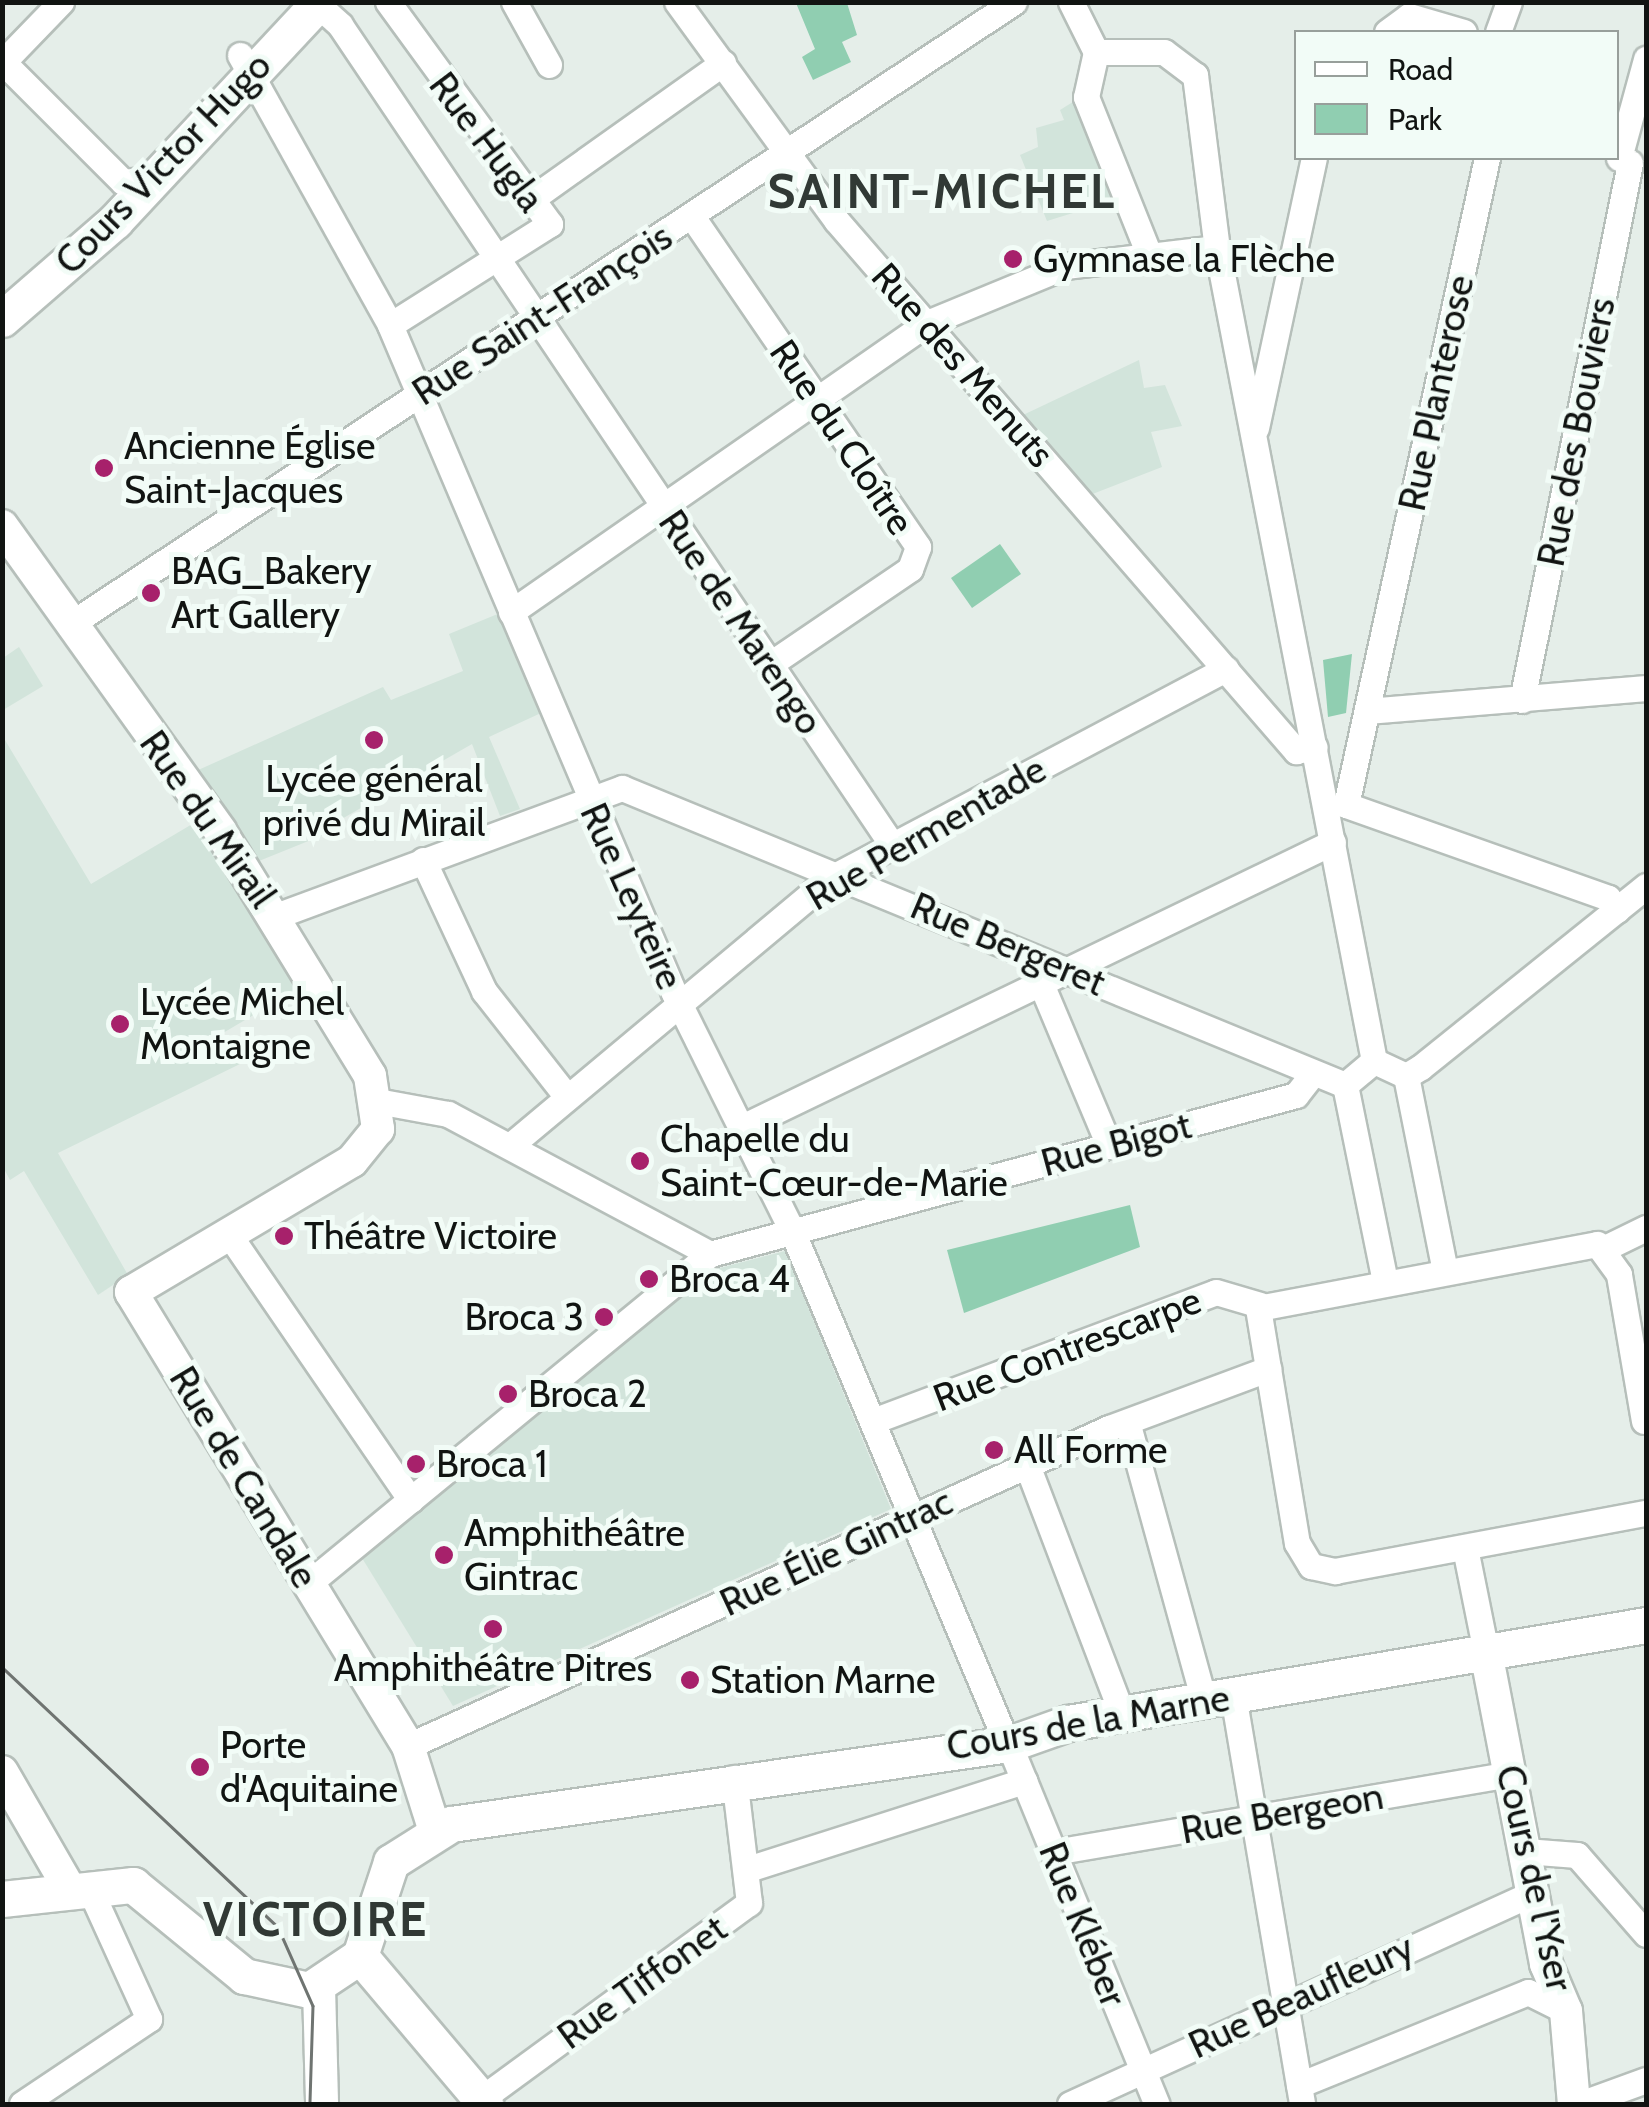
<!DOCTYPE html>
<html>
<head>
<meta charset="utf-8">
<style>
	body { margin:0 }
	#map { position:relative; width:1649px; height:2107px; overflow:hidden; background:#e5eee9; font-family:Cabin,sans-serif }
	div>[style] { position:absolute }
	.built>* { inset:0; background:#d2e4db }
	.green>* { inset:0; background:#90ceb1 }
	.roads { filter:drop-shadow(2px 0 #b6bfba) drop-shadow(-2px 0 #b6bfba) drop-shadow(0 2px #b6bfba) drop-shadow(0 -2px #b6bfba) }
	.minor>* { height:25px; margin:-12.5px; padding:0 12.5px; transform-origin:12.5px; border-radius:12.5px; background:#fff }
	.tertiary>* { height:32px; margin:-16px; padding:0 16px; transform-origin:16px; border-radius:16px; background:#fff }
	.secondary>* { height:35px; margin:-17.5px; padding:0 17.5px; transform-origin:17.5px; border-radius:17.5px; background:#fff }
	.tram>* { height:2.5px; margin:-1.25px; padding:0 1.25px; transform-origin:1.25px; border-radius:1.25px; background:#6f7471 }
	.dots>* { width:28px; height:28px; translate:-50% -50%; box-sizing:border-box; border:5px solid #f2fcf7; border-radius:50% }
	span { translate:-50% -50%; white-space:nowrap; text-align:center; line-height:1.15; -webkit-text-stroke:10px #f2fcf7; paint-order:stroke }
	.street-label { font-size:38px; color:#111412 }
	.poi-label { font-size:38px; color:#111412 }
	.left { translate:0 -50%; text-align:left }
	.right { translate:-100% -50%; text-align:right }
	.district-label { font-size:48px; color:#313935; font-weight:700; letter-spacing:2.5px }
	.frame { position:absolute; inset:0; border:5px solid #111412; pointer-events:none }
	.legend { position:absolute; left:1294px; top:30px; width:325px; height:130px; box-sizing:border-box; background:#f2fcf7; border:2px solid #989f9b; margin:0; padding:12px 18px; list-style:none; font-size:30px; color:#111412 }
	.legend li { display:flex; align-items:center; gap:20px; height:50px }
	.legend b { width:50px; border:2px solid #989f9b }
</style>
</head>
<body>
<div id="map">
	<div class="built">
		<i style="clip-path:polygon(1076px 100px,1115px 200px,1047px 221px,1020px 155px,1038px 147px,1036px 128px,1064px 120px,1060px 110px)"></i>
		<i style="clip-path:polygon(1139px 360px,1144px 388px,1165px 385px,1182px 426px,1151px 432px,1162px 467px,1090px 495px,1023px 415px)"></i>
		<i style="clip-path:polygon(500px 613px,541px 713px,489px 737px,520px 809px,500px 816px,472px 744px,340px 820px,343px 827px,259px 861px,196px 771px,383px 687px,391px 700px,463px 671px,449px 634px)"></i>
		<i style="clip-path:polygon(19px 647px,43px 686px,3px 710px,3px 658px)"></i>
		<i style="clip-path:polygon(2px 735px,91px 884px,194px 823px,301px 987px,223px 1033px,240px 1064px,58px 1153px,128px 1275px,98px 1295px,24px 1171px,10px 1180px,3px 1167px)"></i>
		<i style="clip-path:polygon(785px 1251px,891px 1509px,453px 1706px,362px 1558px,712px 1270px)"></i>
	</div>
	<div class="green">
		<i style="clip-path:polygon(796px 3px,847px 3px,857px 35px,842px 42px,851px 62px,813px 80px,802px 57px,815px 49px)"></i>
		<i style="clip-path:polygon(1000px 544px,1021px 574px,972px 608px,951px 578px)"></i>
		<i style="clip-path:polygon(1352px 654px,1346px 713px,1328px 717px,1323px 660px)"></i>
		<i style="clip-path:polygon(1130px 1205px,1140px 1247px,964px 1313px,947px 1250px)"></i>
	</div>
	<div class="roads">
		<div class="minor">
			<i style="left:388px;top:2px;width:275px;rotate:53.9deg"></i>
			<i style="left:550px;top:224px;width:189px;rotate:147.7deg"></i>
			<i style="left:514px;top:2px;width:72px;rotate:60.9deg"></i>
			<i style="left:677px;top:2px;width:270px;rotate:53.9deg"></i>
			<i style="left:836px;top:220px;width:703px;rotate:49.1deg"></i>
			<i style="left:1296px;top:751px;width:19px;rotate:-12deg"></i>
			<i style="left:1071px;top:2px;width:56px;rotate:63.4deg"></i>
			<i style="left:1096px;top:52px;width:68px"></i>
			<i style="left:1164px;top:52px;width:39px;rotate:37deg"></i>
			<i style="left:1195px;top:75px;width:174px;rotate:82.8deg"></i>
			<i style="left:1217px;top:248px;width:828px;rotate:79.07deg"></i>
			<i style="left:317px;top:4px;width:31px;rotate:42deg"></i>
			<i style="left:340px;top:25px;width:988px;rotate:56.05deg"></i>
			<i style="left:1387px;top:32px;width:27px;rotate:-36deg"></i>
			<i style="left:1409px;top:16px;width:57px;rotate:16.2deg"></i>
			<i style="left:1498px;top:32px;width:32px;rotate:-70deg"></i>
			<i style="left:1096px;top:52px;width:46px;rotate:102.5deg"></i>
			<i style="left:1086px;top:97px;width:167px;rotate:68.2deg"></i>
			<i style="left:240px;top:55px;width:309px;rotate:60.9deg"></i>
			<i style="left:390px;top:325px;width:726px;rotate:66.97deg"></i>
			<i style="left:674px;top:993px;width:268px;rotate:63.6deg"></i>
			<i style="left:793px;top:1233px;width:536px;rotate:67.26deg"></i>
			<i style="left:2px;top:61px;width:171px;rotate:45deg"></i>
			<i style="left:123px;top:182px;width:31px;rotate:-6deg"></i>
			<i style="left:2px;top:63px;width:85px;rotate:-46deg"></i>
			<i style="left:1619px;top:158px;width:103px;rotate:-74.7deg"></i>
			<i style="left:530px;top:200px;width:237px;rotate:-35.4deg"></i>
			<i style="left:691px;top:215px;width:402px;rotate:55.6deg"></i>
			<i style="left:918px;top:547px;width:23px;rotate:110deg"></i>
			<i style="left:910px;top:569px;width:169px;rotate:145.8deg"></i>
			<i style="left:1256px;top:428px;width:276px;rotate:-77.9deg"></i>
			<i style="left:511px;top:612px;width:507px;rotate:-34.79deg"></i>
			<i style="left:927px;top:323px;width:149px;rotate:-22.4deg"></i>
			<i style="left:1065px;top:266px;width:153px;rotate:-6.8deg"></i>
			<i style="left:69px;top:625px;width:1132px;rotate:-33.4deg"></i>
			<i style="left:1522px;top:700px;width:548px;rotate:-78.63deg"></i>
			<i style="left:1367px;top:711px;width:280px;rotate:-4.7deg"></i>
			<i style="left:1346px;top:805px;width:662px;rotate:-77.71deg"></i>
			<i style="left:1346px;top:805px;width:278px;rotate:19.5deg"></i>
			<i style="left:1608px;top:898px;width:15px;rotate:53deg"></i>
			<i style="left:423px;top:860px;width:145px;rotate:65deg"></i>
			<i style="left:484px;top:991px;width:135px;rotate:51.9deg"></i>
			<i style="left:276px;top:916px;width:369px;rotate:-20.3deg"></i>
			<i style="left:622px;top:788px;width:782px;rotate:22.33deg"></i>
			<i style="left:1345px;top:1085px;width:38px;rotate:-40deg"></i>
			<i style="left:1374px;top:1061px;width:35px;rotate:25deg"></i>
			<i style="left:1406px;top:1076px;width:17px;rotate:-31deg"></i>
			<i style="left:1421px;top:1067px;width:289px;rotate:-38.8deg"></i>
			<i style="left:1042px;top:986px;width:173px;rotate:67.2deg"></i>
			<i style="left:1406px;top:1076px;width:195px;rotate:78.7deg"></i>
			<i style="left:1345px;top:1085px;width:196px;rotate:78.5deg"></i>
			<i style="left:377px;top:1101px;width:72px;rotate:10.4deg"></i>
			<i style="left:448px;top:1114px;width:297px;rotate:28.1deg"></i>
			<i style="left:742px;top:1127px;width:656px;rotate:-25.74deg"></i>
			<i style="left:511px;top:1145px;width:415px;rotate:-39.9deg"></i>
			<i style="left:829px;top:879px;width:449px;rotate:-27.9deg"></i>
			<i style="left:230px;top:1236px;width:320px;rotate:55.6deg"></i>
			<i style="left:1605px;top:1248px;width:46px;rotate:-26deg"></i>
			<i style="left:873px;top:1421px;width:366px;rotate:-20.6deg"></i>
			<i style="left:1216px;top:1292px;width:46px;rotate:16.5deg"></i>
			<i style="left:1644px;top:1421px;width:149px;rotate:-99.7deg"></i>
			<i style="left:1619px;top:1274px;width:37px;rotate:-126deg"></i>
			<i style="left:1597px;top:1244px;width:345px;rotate:169.3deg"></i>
			<i style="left:1258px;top:1308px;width:238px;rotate:80.6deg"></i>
			<i style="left:1297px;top:1543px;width:27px;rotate:59deg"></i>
			<i style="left:1311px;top:1566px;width:25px;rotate:12deg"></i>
			<i style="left:1335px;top:1571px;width:316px;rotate:-10.6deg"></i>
			<i style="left:1128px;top:1425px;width:285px;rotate:74.6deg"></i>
			<i style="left:1027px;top:1465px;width:267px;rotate:69.1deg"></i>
			<i style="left:1465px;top:1548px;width:106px;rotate:78.6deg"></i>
			<i style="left:309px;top:1583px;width:519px;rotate:-39.37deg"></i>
			<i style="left:710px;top:1254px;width:607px;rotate:-15.18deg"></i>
			<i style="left:1296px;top:1095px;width:28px;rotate:-52deg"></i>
			<i style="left:1233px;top:1695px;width:415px;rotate:80.4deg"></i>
			<i style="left:1009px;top:1744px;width:389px;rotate:67.7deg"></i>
			<i style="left:408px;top:1746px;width:770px;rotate:-24.4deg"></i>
			<i style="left:1109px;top:1428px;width:170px;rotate:-20.4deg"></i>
			<i style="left:1525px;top:1851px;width:52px;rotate:4.4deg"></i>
			<i style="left:1577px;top:1855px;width:105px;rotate:48.9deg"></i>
			<i style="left:1054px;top:1852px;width:463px;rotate:-9.7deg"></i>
			<i style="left:751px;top:1868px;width:287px;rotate:-17.7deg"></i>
			<i style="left:1299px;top:2085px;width:247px;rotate:-22.1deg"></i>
			<i style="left:1528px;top:1992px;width:42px;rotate:26.6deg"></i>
			<i style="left:481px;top:2099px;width:332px;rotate:-36.2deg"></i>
			<i style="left:749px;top:1903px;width:126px;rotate:-96.8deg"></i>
			<i style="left:22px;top:2104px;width:153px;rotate:-33.8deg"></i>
			<i style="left:149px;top:2019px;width:147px;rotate:-114.5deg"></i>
			<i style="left:1070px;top:2104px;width:509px;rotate:-24.5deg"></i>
			<i style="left:1580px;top:2104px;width:70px;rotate:-20deg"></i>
		</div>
		<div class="tertiary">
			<i style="left:2px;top:526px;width:375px;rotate:54.4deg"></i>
			<i style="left:220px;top:831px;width:287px;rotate:58.5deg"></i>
			<i style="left:370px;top:1076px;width:54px;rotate:81.4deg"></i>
			<i style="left:378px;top:1129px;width:41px;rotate:129.1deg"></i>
			<i style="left:352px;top:1161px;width:257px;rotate:149.3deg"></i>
			<i style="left:131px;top:1292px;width:532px;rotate:58.61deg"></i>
			<i style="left:408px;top:1746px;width:89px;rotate:72.4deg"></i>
			<i style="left:1486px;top:1652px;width:318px;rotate:79.1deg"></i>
			<i style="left:1546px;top:1964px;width:51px;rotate:66.9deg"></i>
			<i style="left:1566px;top:2011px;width:93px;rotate:85.1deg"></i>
			<i style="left:2px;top:1772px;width:134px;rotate:60deg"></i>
			<i style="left:319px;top:1987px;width:117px;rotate:88.5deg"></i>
		</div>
		<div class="secondary">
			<i style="left:2px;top:319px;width:150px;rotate:-40.9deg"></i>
			<i style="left:115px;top:221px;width:299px;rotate:-47deg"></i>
			<i style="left:2px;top:1899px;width:132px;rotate:-6.1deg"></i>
			<i style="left:133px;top:1885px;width:144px;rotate:39.3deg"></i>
			<i style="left:244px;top:1976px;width:66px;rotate:12.2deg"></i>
			<i style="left:309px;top:1990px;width:61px;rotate:-33.7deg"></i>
			<i style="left:360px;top:1956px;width:99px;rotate:-71.7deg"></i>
			<i style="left:391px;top:1862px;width:71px;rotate:-32.3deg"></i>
			<i style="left:451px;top:1824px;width:564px;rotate:-8.16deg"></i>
			<i style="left:1009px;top:1744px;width:63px;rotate:-19.6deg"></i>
			<i style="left:1068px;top:1723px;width:586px;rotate:-9.62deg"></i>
			<i style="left:360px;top:1956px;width:194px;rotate:49.8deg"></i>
		</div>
	</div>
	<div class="tram">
		<i style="left:2px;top:1667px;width:379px;rotate:43.3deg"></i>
		<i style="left:278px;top:1927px;width:86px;rotate:66.1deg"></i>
		<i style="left:313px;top:2006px;width:98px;rotate:91.8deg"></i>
	</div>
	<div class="dots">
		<i style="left:1013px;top:259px;background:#a7216b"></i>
		<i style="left:104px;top:468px;background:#a7216b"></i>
		<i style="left:151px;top:593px;background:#a7216b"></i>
		<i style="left:374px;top:740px;background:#a7216b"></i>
		<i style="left:120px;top:1024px;background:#a7216b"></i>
		<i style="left:640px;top:1161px;background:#a7216b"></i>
		<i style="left:284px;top:1236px;background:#a7216b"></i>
		<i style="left:649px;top:1279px;background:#a7216b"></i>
		<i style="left:604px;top:1317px;background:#a7216b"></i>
		<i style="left:508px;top:1394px;background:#a7216b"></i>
		<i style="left:994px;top:1450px;background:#a7216b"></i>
		<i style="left:416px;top:1464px;background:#a7216b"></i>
		<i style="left:444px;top:1555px;background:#a7216b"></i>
		<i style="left:493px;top:1629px;background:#a7216b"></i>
		<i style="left:690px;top:1680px;background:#a7216b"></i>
		<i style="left:200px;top:1767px;background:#a7216b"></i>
	</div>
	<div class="street-label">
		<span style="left:487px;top:142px;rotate:53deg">Rue Hugla</span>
		<span style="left:163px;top:163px;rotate:-46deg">Cours Victor Hugo</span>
		<span style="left:542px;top:314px;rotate:-33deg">Rue Saint-François</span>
		<span style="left:963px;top:365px;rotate:49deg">Rue des Menuts</span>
		<span style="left:1436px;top:393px;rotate:-78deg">Rue Planterose</span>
		<span style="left:1576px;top:432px;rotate:-79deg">Rue des Bouviers</span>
		<span style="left:842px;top:437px;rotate:56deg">Rue du Cloître</span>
		<span style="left:741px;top:622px;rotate:56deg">Rue de Marengo</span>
		<span style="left:208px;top:819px;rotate:55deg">Rue du Mirail</span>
		<span style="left:926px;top:833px;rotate:-30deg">Rue Permentade</span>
		<span style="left:632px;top:896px;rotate:66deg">Rue Leyteire</span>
		<span style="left:1008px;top:944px;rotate:23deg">Rue Bergeret</span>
		<span style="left:1116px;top:1144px;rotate:-15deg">Rue Bigot</span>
		<span style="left:1067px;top:1349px;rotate:-21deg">Rue Contrescarpe</span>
		<span style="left:244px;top:1477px;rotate:59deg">Rue de Candale</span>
		<span style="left:836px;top:1552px;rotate:-25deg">Rue Élie Gintrac</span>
		<span style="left:1088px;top:1722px;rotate:-10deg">Cours de la Marne</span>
		<span style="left:1282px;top:1813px;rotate:-10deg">Rue Bergeon</span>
		<span style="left:1535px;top:1878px;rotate:77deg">Cours de l'Yser</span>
		<span style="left:1083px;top:1924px;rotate:68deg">Rue Kléber</span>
		<span style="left:642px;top:1982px;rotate:-36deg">Rue Tiffonet</span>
		<span style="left:1301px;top:1996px;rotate:-25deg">Rue Beaufleury</span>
	</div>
	<div class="poi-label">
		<span class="left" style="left:1033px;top:259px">Gymnase la Flèche</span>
		<span class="left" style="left:124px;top:468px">Ancienne Église<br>Saint-Jacques</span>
		<span class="left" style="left:171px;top:593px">BAG_Bakery<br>Art Gallery</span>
		<span style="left:374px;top:801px">Lycée général<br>privé du Mirail</span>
		<span class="left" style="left:140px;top:1024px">Lycée Michel<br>Montaigne</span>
		<span class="left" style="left:660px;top:1161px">Chapelle du<br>Saint-Cœur-de-Marie</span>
		<span class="left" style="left:304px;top:1236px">Théâtre Victoire</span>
		<span class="left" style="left:669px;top:1279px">Broca 4</span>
		<span class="right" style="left:584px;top:1317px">Broca 3</span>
		<span class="left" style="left:528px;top:1394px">Broca 2</span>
		<span class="left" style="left:1014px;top:1450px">All Forme</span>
		<span class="left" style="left:436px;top:1464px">Broca 1</span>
		<span class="left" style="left:464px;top:1555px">Amphithéâtre<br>Gintrac</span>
		<span style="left:493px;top:1668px">Amphithéâtre Pitres</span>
		<span class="left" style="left:710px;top:1680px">Station Marne</span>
		<span class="left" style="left:220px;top:1767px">Porte<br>d'Aquitaine</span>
	</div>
	<div class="district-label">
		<span style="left:942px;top:192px">SAINT-MICHEL</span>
		<span style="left:316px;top:1920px">VICTOIRE</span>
	</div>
	<div class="frame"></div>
	<ul class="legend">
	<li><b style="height:12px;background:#fff"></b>Road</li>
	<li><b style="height:28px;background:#90ceb1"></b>Park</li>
	</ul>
</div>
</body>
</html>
